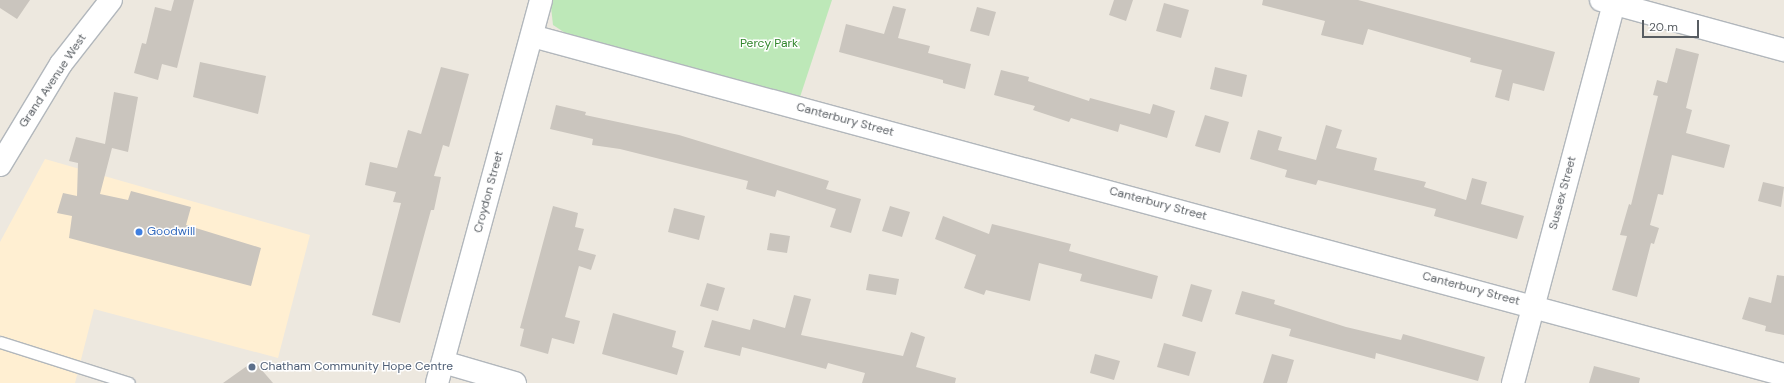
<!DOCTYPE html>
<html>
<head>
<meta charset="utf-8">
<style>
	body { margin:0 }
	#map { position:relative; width:1784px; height:383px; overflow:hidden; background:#ede8df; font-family:"DM Sans",sans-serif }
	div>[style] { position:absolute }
	.commercial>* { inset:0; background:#ffefd2 }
	.green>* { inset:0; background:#bde8b8 }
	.building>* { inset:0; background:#cac5be }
	.roads { filter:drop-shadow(1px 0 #b2b7bc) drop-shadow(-1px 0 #b2b7bc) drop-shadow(0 1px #b2b7bc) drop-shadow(0 -1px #b2b7bc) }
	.lane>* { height:11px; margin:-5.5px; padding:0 5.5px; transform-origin:5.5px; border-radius:5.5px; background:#fff }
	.street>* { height:22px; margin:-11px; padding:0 11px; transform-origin:11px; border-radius:11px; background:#fff }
	.secondary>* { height:22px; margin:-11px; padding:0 11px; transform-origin:11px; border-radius:11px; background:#fff }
	.dots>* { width:11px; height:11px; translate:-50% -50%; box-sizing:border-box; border:2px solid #fff; border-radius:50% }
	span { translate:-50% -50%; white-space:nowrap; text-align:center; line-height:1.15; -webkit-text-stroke:3px #fff; paint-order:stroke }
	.park-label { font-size:12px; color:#31862c }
	.street-label { font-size:12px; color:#585d62 }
	.shop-label { font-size:12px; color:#366cbe }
	.left { translate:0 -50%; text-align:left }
	.service-label { font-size:12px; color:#4e5e75 }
	.scale { position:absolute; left:1642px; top:20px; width:57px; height:18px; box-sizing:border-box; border:2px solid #585d62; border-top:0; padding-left:5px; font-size:12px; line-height:14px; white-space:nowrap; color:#585d62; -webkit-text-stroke:3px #fff; paint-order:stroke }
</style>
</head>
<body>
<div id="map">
	<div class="commercial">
		<i style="clip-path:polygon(45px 159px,310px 235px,278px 358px,94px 309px,75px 383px,0 383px,0 242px)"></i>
	</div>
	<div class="green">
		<i style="clip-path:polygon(553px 0,832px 0,800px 97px,576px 40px,553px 25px,551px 7px)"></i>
	</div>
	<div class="building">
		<i style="clip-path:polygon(0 0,30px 0,17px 19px,0 8px)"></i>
		<i style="clip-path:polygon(174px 0,194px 0,177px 68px,162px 64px,158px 80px,134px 73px,142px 43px,146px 44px,155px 7px,171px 11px)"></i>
		<i style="clip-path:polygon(1114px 0,1133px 0,1126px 21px,1109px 15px)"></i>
		<i style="clip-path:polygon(1263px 0,1358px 0,1555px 52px,1544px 91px,1513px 83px,1509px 101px,1495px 97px,1502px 70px,1470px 62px,1471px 58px,1368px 29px,1363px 45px,1321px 35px,1325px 21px,1262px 5px)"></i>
		<i style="clip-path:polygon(1164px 3px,1189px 10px,1181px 38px,1156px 31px)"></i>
		<i style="clip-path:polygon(893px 6px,906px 9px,898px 38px,930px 46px,928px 53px,971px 64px,965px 89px,943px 83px,943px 80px,839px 52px,846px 24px,884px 34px)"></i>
		<i style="clip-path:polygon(977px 7px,996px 12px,989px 36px,970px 31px)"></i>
		<i style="clip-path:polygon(1676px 48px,1699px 54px,1686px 108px,1692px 110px,1686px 133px,1730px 145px,1724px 168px,1672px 155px,1663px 195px,1658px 194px,1650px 225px,1659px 228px,1654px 244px,1651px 243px,1637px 297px,1612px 290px,1627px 236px,1620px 235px,1629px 204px,1631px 205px,1658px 96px,1653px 95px,1657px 80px,1667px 83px)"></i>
		<i style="clip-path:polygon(200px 62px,266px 76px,258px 114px,193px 97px)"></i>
		<i style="clip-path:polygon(441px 67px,469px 74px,449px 147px,443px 145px,434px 176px,441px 177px,434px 210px,431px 210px,400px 323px,372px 315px,401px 203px,393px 202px,396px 192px,365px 185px,370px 162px,397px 168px,408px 130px,421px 134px)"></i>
		<i style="clip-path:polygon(1215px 67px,1247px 75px,1242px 97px,1210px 89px)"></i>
		<i style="clip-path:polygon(1001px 70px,1029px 77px,1028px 81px,1089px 101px,1090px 98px,1150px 114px,1153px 104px,1175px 111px,1167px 138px,1120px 124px,1118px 132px,1071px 118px,1069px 122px,1033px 110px,1035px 106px,994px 95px)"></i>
		<i style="clip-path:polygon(114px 92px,138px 97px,128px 152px,112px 148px,100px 194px,128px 200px,131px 191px,191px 207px,186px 225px,261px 248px,251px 286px,69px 238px,72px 216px,57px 213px,63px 193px,77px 196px,78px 163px,69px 161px,76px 137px,105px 144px)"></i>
		<i style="clip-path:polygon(556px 105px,586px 112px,585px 115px,679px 135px,829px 181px,826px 189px,861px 199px,851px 233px,830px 227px,836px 209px,777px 190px,775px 197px,746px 189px,748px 181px,620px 149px,592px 145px,593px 139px,550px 129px)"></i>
		<i style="clip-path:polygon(1205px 115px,1229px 122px,1220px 153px,1195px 146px)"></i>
		<i style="clip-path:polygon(1326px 125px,1342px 130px,1336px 148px,1377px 158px,1374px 170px,1426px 182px,1424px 187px,1466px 200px,1472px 178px,1487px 182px,1481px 204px,1524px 216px,1517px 239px,1434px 216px,1436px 209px,1318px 180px,1316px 185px,1285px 177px,1287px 170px,1250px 159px,1258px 130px,1282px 137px,1278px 150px,1316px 160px)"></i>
		<i style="clip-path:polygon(1763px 182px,1784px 187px,1781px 207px,1758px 201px)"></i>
		<i style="clip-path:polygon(553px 206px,578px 213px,575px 227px,584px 229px,578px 250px,596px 255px,591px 270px,579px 266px,565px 317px,580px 321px,574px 344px,552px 338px,548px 354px,520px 346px,524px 329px,520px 328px)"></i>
		<i style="clip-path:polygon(890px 206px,910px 212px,902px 237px,882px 231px)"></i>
		<i style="clip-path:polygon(674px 208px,705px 216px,699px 240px,668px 232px)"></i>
		<i style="clip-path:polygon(943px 216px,989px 234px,992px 224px,1071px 244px,1069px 251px,1158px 276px,1152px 299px,1080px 281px,1082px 274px,1039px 263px,1030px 301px,986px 290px,984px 295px,964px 288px,976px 255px,935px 239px)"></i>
		<i style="clip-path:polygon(770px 233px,790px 236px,787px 253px,767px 250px)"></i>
		<i style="clip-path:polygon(869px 274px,899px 279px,896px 295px,866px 290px)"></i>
		<i style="clip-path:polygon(1777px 275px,1784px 276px,1784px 335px,1765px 331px,1766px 326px,1742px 319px,1749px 297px,1771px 303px)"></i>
		<i style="clip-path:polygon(707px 283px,725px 288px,718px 311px,700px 306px)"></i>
		<i style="clip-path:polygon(1191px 284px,1212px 290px,1202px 322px,1182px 316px)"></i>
		<i style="clip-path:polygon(1242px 291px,1275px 300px,1274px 304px,1346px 327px,1401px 340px,1403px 334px,1485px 357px,1478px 381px,1376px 353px,1375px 359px,1289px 336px,1291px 329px,1235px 314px)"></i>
		<i style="clip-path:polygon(794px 295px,811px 299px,801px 335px,903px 356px,911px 332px,925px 337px,916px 367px,956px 378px,955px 383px,862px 383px,865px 373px,828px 363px,826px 369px,742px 347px,740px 356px,704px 347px,712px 320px,750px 330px,753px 319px,785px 328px)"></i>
		<i style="clip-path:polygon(613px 313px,676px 331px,672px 347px,684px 351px,677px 375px,602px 354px)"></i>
		<i style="clip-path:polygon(1164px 343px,1196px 352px,1189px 376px,1157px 367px)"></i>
		<i style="clip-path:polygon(1095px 354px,1120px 361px,1114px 380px,1090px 373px)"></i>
		<i style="clip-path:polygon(1272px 354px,1294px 360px,1287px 383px,1263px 383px)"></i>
		<i style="clip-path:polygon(254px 361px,273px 383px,223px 383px)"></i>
		<i style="clip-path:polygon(1594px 366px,1640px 378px,1639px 383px,1589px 383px)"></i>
	</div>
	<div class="roads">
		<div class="lane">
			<i style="left:0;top:342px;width:135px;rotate:17.6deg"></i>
		</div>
		<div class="street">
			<i style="left:1601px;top:0;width:190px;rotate:15.3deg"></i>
			<i style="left:532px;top:36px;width:1297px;rotate:15.15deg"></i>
			<i style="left:443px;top:362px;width:75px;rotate:16.3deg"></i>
			<i style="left:437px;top:383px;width:397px;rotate:-74.8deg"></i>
			<i style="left:1513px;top:383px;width:396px;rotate:-75.1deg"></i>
		</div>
		<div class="secondary">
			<i style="left:0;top:165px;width:118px;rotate:-58.9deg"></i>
			<i style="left:61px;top:64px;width:81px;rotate:-52deg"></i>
		</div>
	</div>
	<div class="dots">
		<i style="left:139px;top:232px;background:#3f7fe0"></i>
		<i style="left:252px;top:367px;background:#5c6f8a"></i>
	</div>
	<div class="park-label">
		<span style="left:769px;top:44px">Percy Park</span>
	</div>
	<div class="street-label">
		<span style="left:53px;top:81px;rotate:-56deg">Grand Avenue West</span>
		<span style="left:845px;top:120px;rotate:15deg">Canterbury Street</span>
		<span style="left:489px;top:192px;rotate:-75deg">Croydon Street</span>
		<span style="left:1563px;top:193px;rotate:-75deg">Sussex Street</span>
		<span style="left:1158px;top:204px;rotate:15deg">Canterbury Street</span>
		<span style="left:1471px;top:289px;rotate:15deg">Canterbury Street</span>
	</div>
	<div class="shop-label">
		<span class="left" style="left:147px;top:232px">Goodwill</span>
	</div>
	<div class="service-label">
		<span class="left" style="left:260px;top:367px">Chatham Community Hope Centre</span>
	</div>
	<div class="scale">20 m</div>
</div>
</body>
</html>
